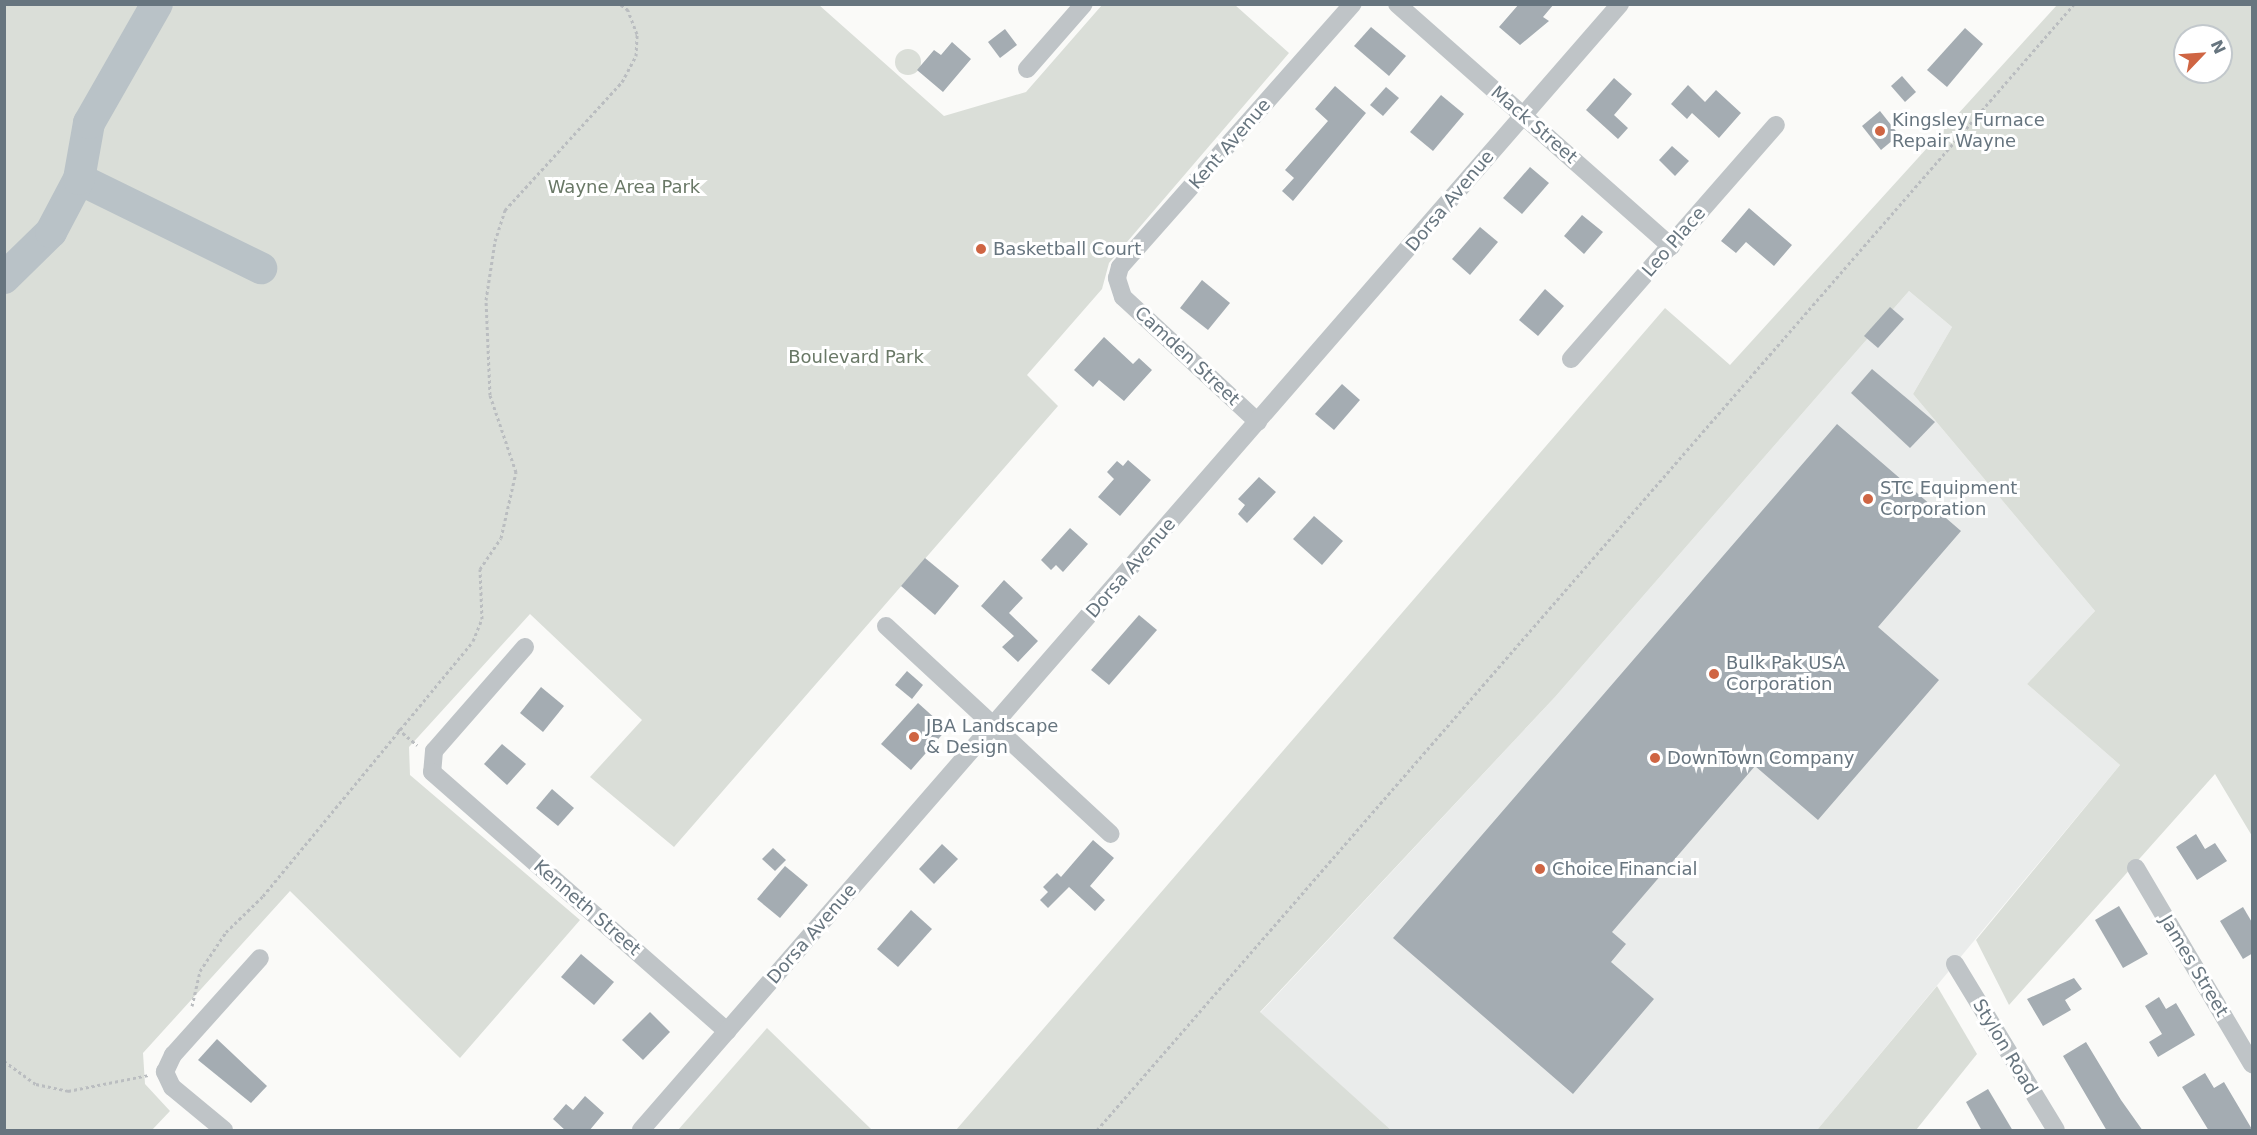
<!DOCTYPE html>
<html>
<head>
<meta charset="utf-8">
<style>
	body { margin:0 }
	#map { position:relative; width:2257px; height:1135px; overflow:hidden; background:#fafaf8; font-family:"DejaVu Sans",sans-serif }
	div>[style] { position:absolute }
	.built>* { inset:0; background:#eaeceb }
	.green>* { inset:0; background:#daded8 }
	.round { border-radius:50% }
	.river>* { height:32px; margin:-16px; padding:0 16px; transform-origin:16px; border-radius:16px; background:#b9c2c7 }
	.building>* { inset:0; background:#a4acb2 }
	.path>* { height:3px; margin-top:-1.5px; transform-origin:0; background:repeating-linear-gradient(90deg,#babdc0 0 3px,transparent 0 6px) }
	.minor>* { height:18px; margin:-9px; padding:0 9px; transform-origin:9px; border-radius:9px; background:#bfc4c7 }
	.dots>* { width:16px; height:16px; translate:-50% -50%; box-sizing:border-box; border:3px solid #fff; border-radius:50% }
	span { translate:-50% -50%; white-space:nowrap; text-align:center; line-height:1.15; -webkit-text-stroke:6px #fff; paint-order:stroke }
	.poi-label { font-size:18px; color:#67757f }
	.left { translate:0 -50%; text-align:left }
	.street-label { font-size:18px; color:#67757f }
	.park-label { font-size:18px; color:#697866 }
	.frame { position:absolute; inset:0; border:6px solid #67757f; pointer-events:none }
	.north { position:absolute; left:2173px; top:24px; width:60px; height:60px; box-sizing:border-box; background:#fff; border:2px solid #c2c8cc; border-radius:50%; rotate:65deg; font-size:16px; font-weight:700; line-height:24px; text-align:center; color:#67757f }
	.north::after { content:''; display:block; margin:auto; width:21px; height:27px; background:#cf6543; clip-path:polygon(50% 0,100% 100%,50% 72%,0 100%) }
</style>
</head>
<body>
<div id="map">
	<div class="built">
		<i style="clip-path:polygon(1909px 291px,1952px 327px,1913px 394px,2095px 611px,2027px 684px,2120px 765px,1817px 1130px,1391px 1130px,1260px 1013px,1555px 697px)"></i>
	</div>
	<div class="green">
		<i style="clip-path:polygon(5px 5px,819px 5px,944px 116px,1026px 92px,1102px 5px,1235px 5px,1289px 53px,1109px 263px,1102px 289px,1027px 375px,1058px 406px,674px 847px,590px 777px,642px 720px,530px 614px,409px 747px,410px 775px,580px 920px,460px 1058px,290px 891px,143px 1053px,145px 1084px,170px 1111px,152px 1130px,5px 1130px)"></i>
		<i style="clip-path:polygon(evenodd,2057px 5px,2252px 5px,2252px 836px,2215px 774px,2009px 1005px,1976px 940px,2120px 765px,2027px 684px,2095px 611px,1913px 394px,1952px 327px,1909px 291px,1555px 697px,1260px 1012px,1391px 1130px,956px 1130px,1665px 308px,1730px 365px,2057px 5px,2185px 36px,2221px 36px,2221px 72px,2185px 72px,2185px 36px)"></i>
		<i class="round" style="left:895px;top:49px;width:26px;height:26px"></i>
		<i style="clip-path:polygon(1937px 986px,1977px 1054px,1916px 1130px,1817px 1130px)"></i>
		<i style="clip-path:polygon(767px 1028px,872px 1130px,678px 1130px)"></i>
	</div>
	<div class="river">
		<i style="left:79px;top:179px;width:203px;rotate:26.1deg"></i>
		<i style="left:4px;top:278px;width:66px;rotate:-44.4deg"></i>
		<i style="left:51px;top:232px;width:60px;rotate:-62.2deg"></i>
		<i style="left:79px;top:179px;width:57px;rotate:-79.9deg"></i>
		<i style="left:89px;top:123px;width:137px;rotate:-60.3deg"></i>
	</div>
	<div class="building">
		<i style="clip-path:polygon(1519px 4px,1554px 4px,1543px 17px,1549px 21px,1520px 45px,1499px 27px)"></i>
		<i style="clip-path:polygon(1371px 27px,1406px 56px,1389px 76px,1354px 46px)"></i>
		<i style="clip-path:polygon(1965px 28px,1983px 44px,1947px 87px,1927px 70px)"></i>
		<i style="clip-path:polygon(1005px 29px,1017px 45px,1000px 58px,988px 42px)"></i>
		<i style="clip-path:polygon(952px 42px,971px 59px,943px 92px,917px 70px,934px 50px,941px 55px)"></i>
		<i style="clip-path:polygon(1902px 76px,1916px 92px,1905px 102px,1891px 86px)"></i>
		<i style="clip-path:polygon(1614px 78px,1632px 94px,1614px 115px,1628px 128px,1618px 139px,1586px 110px)"></i>
		<i style="clip-path:polygon(1688px 85px,1705px 102px,1716px 90px,1741px 113px,1719px 138px,1692px 113px,1687px 119px,1671px 104px)"></i>
		<i style="clip-path:polygon(1335px 86px,1366px 113px,1293px 201px,1282px 191px,1294px 178px,1285px 170px,1328px 121px,1315px 109px)"></i>
		<i style="clip-path:polygon(1386px 87px,1399px 98px,1383px 116px,1370px 105px)"></i>
		<i style="clip-path:polygon(1441px 95px,1464px 114px,1433px 151px,1410px 132px)"></i>
		<i style="clip-path:polygon(1880px 111px,1899px 135px,1881px 150px,1862px 126px)"></i>
		<i style="clip-path:polygon(1672px 146px,1689px 161px,1675px 176px,1659px 160px)"></i>
		<i style="clip-path:polygon(1530px 167px,1549px 183px,1522px 214px,1503px 198px)"></i>
		<i style="clip-path:polygon(1749px 208px,1792px 245px,1774px 266px,1746px 242px,1736px 253px,1721px 241px)"></i>
		<i style="clip-path:polygon(1582px 215px,1603px 232px,1584px 254px,1564px 236px)"></i>
		<i style="clip-path:polygon(1480px 227px,1498px 242px,1470px 275px,1452px 259px)"></i>
		<i style="clip-path:polygon(1202px 280px,1230px 303px,1208px 330px,1180px 308px)"></i>
		<i style="clip-path:polygon(1545px 289px,1564px 306px,1538px 336px,1519px 320px)"></i>
		<i style="clip-path:polygon(1890px 307px,1904px 319px,1878px 348px,1864px 336px)"></i>
		<i style="clip-path:polygon(1104px 337px,1133px 364px,1139px 358px,1152px 370px,1124px 401px,1099px 380px,1093px 387px,1074px 370px)"></i>
		<i style="clip-path:polygon(1872px 369px,1935px 422px,1910px 448px,1851px 393px)"></i>
		<i style="clip-path:polygon(1342px 384px,1360px 400px,1334px 430px,1315px 414px)"></i>
		<i style="clip-path:polygon(1837px 424px,1961px 531px,1878px 627px,1939px 680px,1818px 820px,1755px 766px,1612px 932px,1626px 944px,1611px 962px,1654px 999px,1573px 1094px,1393px 938px)"></i>
		<i style="clip-path:polygon(1128px 460px,1151px 480px,1120px 516px,1098px 497px,1114px 479px,1107px 472px,1117px 461px,1123px 466px)"></i>
		<i style="clip-path:polygon(1259px 477px,1276px 492px,1247px 523px,1238px 514px,1245px 505px,1238px 499px)"></i>
		<i style="clip-path:polygon(1314px 516px,1343px 541px,1322px 565px,1293px 539px)"></i>
		<i style="clip-path:polygon(1070px 528px,1088px 544px,1063px 572px,1056px 565px,1051px 570px,1041px 560px)"></i>
		<i style="clip-path:polygon(925px 558px,959px 586px,935px 615px,901px 586px)"></i>
		<i style="clip-path:polygon(1004px 580px,1023px 598px,1009px 613px,1038px 641px,1018px 662px,1002px 647px,1014px 636px,981px 606px)"></i>
		<i style="clip-path:polygon(1139px 615px,1157px 630px,1109px 685px,1091px 670px)"></i>
		<i style="clip-path:polygon(907px 671px,923px 685px,912px 699px,895px 685px)"></i>
		<i style="clip-path:polygon(541px 687px,564px 706px,543px 732px,520px 713px)"></i>
		<i style="clip-path:polygon(918px 703px,947px 729px,911px 770px,881px 744px)"></i>
		<i style="clip-path:polygon(502px 744px,526px 764px,507px 785px,484px 764px)"></i>
		<i style="clip-path:polygon(552px 789px,574px 808px,558px 826px,536px 808px)"></i>
		<i style="clip-path:polygon(2196px 834px,2205px 849px,2215px 843px,2227px 861px,2197px 880px,2176px 847px)"></i>
		<i style="clip-path:polygon(1093px 840px,1114px 858px,1090px 886px,1105px 900px,1095px 911px,1069px 887px,1048px 908px,1040px 900px,1048px 892px,1043px 887px,1057px 873px,1061px 877px)"></i>
		<i style="clip-path:polygon(942px 844px,958px 859px,934px 884px,919px 869px)"></i>
		<i style="clip-path:polygon(773px 848px,786px 860px,775px 871px,762px 859px)"></i>
		<i style="clip-path:polygon(785px 866px,808px 885px,780px 918px,757px 899px)"></i>
		<i style="clip-path:polygon(2119px 906px,2148px 954px,2123px 968px,2095px 920px)"></i>
		<i style="clip-path:polygon(2243px 907px,2253px 924px,2253px 953px,2243px 959px,2220px 921px)"></i>
		<i style="clip-path:polygon(911px 910px,932px 929px,898px 967px,877px 949px)"></i>
		<i style="clip-path:polygon(581px 954px,614px 982px,594px 1005px,561px 977px)"></i>
		<i style="clip-path:polygon(2074px 978px,2082px 989px,2065px 1000px,2071px 1010px,2043px 1026px,2027px 999px)"></i>
		<i style="clip-path:polygon(2159px 997px,2166px 1009px,2176px 1003px,2195px 1035px,2158px 1057px,2149px 1042px,2162px 1034px,2145px 1006px)"></i>
		<i style="clip-path:polygon(650px 1012px,670px 1032px,643px 1060px,622px 1040px)"></i>
		<i style="clip-path:polygon(217px 1039px,267px 1086px,251px 1103px,198px 1060px)"></i>
		<i style="clip-path:polygon(2086px 1042px,2121px 1100px,2143px 1131px,2107px 1131px,2063px 1056px)"></i>
		<i style="clip-path:polygon(2205px 1073px,2214px 1088px,2224px 1082px,2253px 1131px,2209px 1131px,2182px 1087px)"></i>
		<i style="clip-path:polygon(1988px 1089px,2013px 1131px,1982px 1131px,1966px 1102px)"></i>
		<i style="clip-path:polygon(585px 1096px,604px 1113px,589px 1131px,566px 1131px,553px 1119px,566px 1104px,573px 1110px)"></i>
	</div>
	<div class="path">
		<i style="left:398px;top:729px;width:25px;rotate:40deg"></i>
		<i style="left:192px;top:1006px;width:36px;rotate:-77deg"></i>
		<i style="left:200px;top:971px;width:47px;rotate:-56.3deg"></i>
		<i style="left:226px;top:932px;width:52px;rotate:-44.2deg"></i>
		<i style="left:263px;top:896px;width:330px;rotate:-50.5deg"></i>
		<i style="left:473px;top:641px;width:24px;rotate:-68deg"></i>
		<i style="left:482px;top:619px;width:50px;rotate:-92.3deg"></i>
		<i style="left:480px;top:569px;width:37px;rotate:-56deg"></i>
		<i style="left:501px;top:538px;width:68px;rotate:-77.2deg"></i>
		<i style="left:516px;top:472px;width:81px;rotate:-108.7deg"></i>
		<i style="left:490px;top:395px;width:95px;rotate:-92.4deg"></i>
		<i style="left:486px;top:300px;width:60px;rotate:-81.3deg"></i>
		<i style="left:495px;top:241px;width:33px;rotate:-72deg"></i>
		<i style="left:505px;top:210px;width:173px;rotate:-47.6deg"></i>
		<i style="left:622px;top:82px;width:30px;rotate:-62deg"></i>
		<i style="left:636px;top:56px;width:22px;rotate:-87deg"></i>
		<i style="left:637px;top:34px;width:26px;rotate:-111deg"></i>
		<i style="left:628px;top:10px;width:10px;rotate:-143deg"></i>
		<i style="left:4px;top:1061px;width:39px;rotate:36deg"></i>
		<i style="left:36px;top:1084px;width:33px;rotate:12deg"></i>
		<i style="left:68px;top:1091px;width:83px;rotate:-11.2deg"></i>
		<i style="left:1097px;top:1130px;width:1491px;rotate:-49.05deg"></i>
	</div>
	<div class="minor">
		<i style="left:1397px;top:4px;width:366px;rotate:41.5deg"></i>
		<i style="left:1027px;top:69px;width:86px;rotate:-48.8deg"></i>
		<i style="left:1571px;top:359px;width:311px;rotate:-48.8deg"></i>
		<i style="left:1258px;top:422px;width:184px;rotate:-137.2deg"></i>
		<i style="left:1123px;top:297px;width:20px;rotate:-108deg"></i>
		<i style="left:1117px;top:278px;width:11px;rotate:-75deg"></i>
		<i style="left:1120px;top:267px;width:351px;rotate:-48.5deg"></i>
		<i style="left:886px;top:626px;width:306px;rotate:42.8deg"></i>
		<i style="left:525px;top:647px;width:138px;rotate:131.2deg"></i>
		<i style="left:434px;top:751px;width:21px;rotate:95deg"></i>
		<i style="left:432px;top:772px;width:393px;rotate:41.3deg"></i>
		<i style="left:2136px;top:868px;width:228px;rotate:59.4deg"></i>
		<i style="left:1955px;top:964px;width:194px;rotate:58.7deg"></i>
		<i style="left:224px;top:1130px;width:67px;rotate:-140.4deg"></i>
		<i style="left:172px;top:1087px;width:17px;rotate:-115deg"></i>
		<i style="left:165px;top:1072px;width:19px;rotate:-65deg"></i>
		<i style="left:173px;top:1055px;width:130px;rotate:-48.1deg"></i>
		<i style="left:641px;top:1130px;width:1492px;rotate:-48.99deg"></i>
	</div>
	<div class="dots">
		<i style="left:1880px;top:131px;background:#cf6543"></i>
		<i style="left:981px;top:249px;background:#cf6543"></i>
		<i style="left:1868px;top:499px;background:#cf6543"></i>
		<i style="left:1714px;top:674px;background:#cf6543"></i>
		<i style="left:914px;top:737px;background:#cf6543"></i>
		<i style="left:1655px;top:758px;background:#cf6543"></i>
		<i style="left:1540px;top:869px;background:#cf6543"></i>
	</div>
	<div class="poi-label">
		<span class="left" style="left:1892px;top:131px">Kingsley Furnace<br>Repair Wayne</span>
		<span class="left" style="left:993px;top:249px">Basketball Court</span>
		<span class="left" style="left:1880px;top:499px">STC Equipment<br>Corporation</span>
		<span class="left" style="left:1726px;top:674px">Bulk Pak USA<br>Corporation</span>
		<span class="left" style="left:926px;top:737px">JBA Landscape<br>&amp; Design</span>
		<span class="left" style="left:1667px;top:758px">DownTown Company</span>
		<span class="left" style="left:1552px;top:869px">Choice Financial</span>
	</div>
	<div class="street-label">
		<span style="left:1534px;top:125px;rotate:41deg">Mack Street</span>
		<span style="left:1230px;top:144px;rotate:-49deg">Kent Avenue</span>
		<span style="left:1450px;top:201px;rotate:-50deg">Dorsa Avenue</span>
		<span style="left:1674px;top:242px;rotate:-49deg">Leo Place</span>
		<span style="left:1187px;top:356px;rotate:43deg">Camden Street</span>
		<span style="left:1131px;top:568px;rotate:-49deg">Dorsa Avenue</span>
		<span style="left:587px;top:908px;rotate:41deg">Kenneth Street</span>
		<span style="left:812px;top:934px;rotate:-49deg">Dorsa Avenue</span>
		<span style="left:2194px;top:966px;rotate:59deg">James Street</span>
		<span style="left:2005px;top:1047px;rotate:59deg">Stylon Road</span>
	</div>
	<div class="park-label">
		<span style="left:624px;top:187px">Wayne Area Park</span>
		<span style="left:856px;top:357px">Boulevard Park</span>
	</div>
	<div class="frame"></div>
	<div class="north">N</div>
</div>
</body>
</html>
